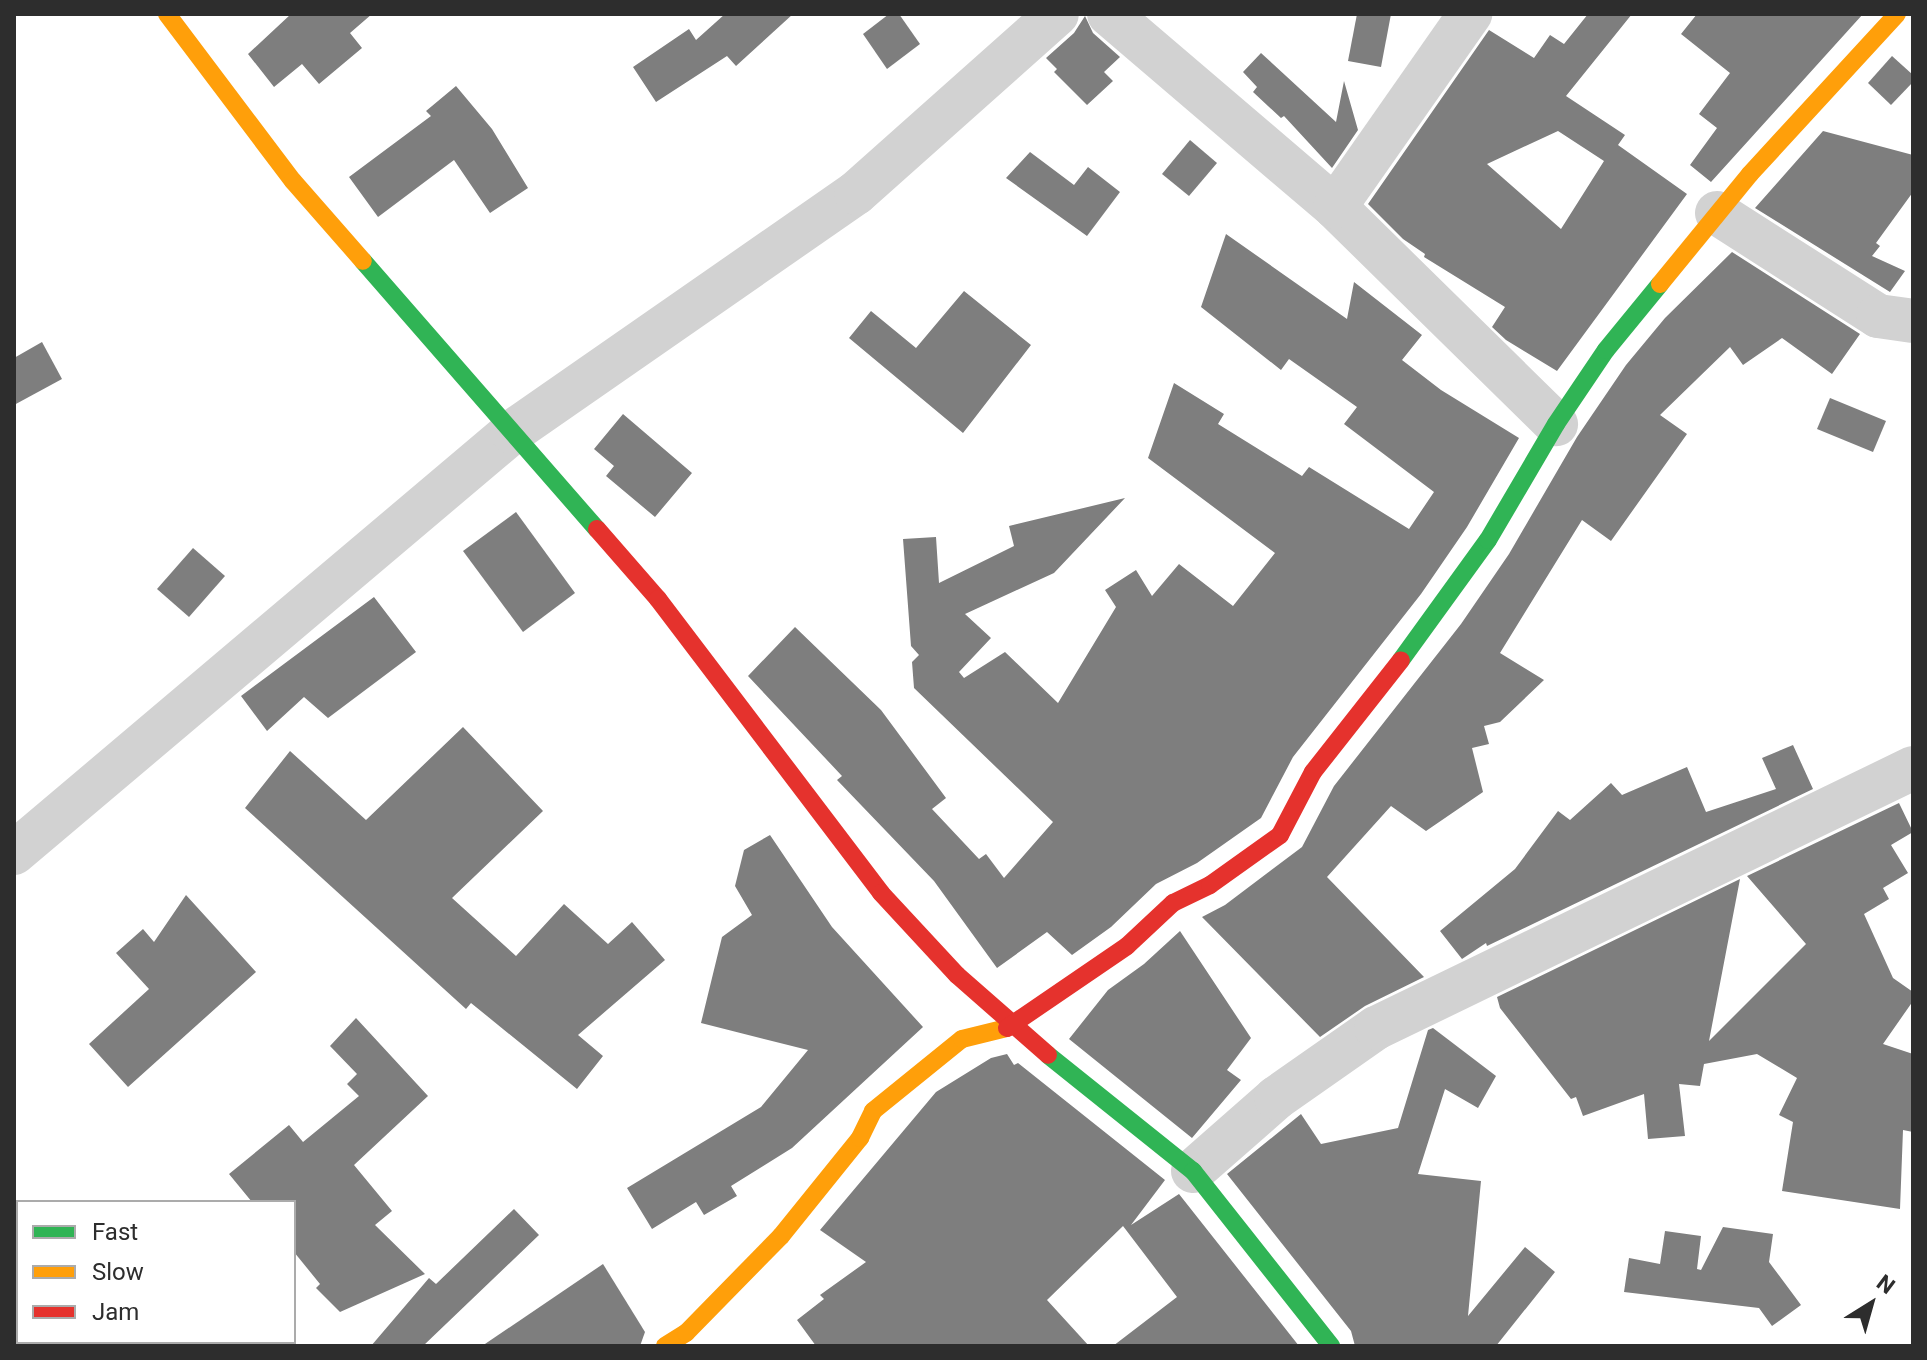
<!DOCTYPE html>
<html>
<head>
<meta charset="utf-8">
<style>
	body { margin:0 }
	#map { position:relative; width:1927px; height:1360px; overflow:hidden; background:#fff; font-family:Roboto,sans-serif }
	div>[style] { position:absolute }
	.building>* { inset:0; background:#7e7e7e }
	.street>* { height:44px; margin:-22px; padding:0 22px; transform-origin:22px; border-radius:22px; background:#d2d2d2 }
	.fast>* { height:18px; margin:-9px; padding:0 9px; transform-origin:9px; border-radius:9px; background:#30b455 }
	.slow>* { height:18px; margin:-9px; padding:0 9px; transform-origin:9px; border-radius:9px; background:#ff9f0a }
	.jam>* { height:18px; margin:-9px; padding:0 9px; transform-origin:9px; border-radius:9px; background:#e5322d }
	span { translate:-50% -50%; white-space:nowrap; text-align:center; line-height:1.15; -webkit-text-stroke:8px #fff; paint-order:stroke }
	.frame { position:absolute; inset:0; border:16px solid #2d2d2d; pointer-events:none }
	.legend { position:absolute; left:16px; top:1200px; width:280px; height:144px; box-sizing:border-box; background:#fff; border:2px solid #ababab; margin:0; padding:10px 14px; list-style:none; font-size:24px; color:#2d2d2d }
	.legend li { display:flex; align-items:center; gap:16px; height:40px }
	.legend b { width:40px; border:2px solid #ababab }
	.north { position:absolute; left:1831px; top:1264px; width:80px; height:80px; -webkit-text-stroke:6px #fff; paint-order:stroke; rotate:37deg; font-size:22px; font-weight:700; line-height:32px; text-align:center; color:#2d2d2d }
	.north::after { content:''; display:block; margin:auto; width:28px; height:36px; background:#2d2d2d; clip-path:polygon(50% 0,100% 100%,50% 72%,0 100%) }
</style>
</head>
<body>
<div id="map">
	<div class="building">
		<i style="clip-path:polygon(291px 14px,372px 14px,350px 33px,362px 48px,319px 84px,302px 64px,274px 87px,248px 54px)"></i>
		<i style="clip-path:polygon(725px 14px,793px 14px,736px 66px,727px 56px,656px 102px,633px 67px,689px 29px,696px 40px)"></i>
		<i style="clip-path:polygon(889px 14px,899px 14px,920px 44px,887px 69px,863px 34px)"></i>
		<i style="clip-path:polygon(1357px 14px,1391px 14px,1381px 67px,1348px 61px)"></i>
		<i style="clip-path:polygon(evenodd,1588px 14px,1632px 14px,1566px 96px,1625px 135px,1618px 145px,1687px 194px,1557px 371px,1506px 340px,1492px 327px,1505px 307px,1424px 257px,1425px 254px,1403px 239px,1368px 204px,1489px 30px,1534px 58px,1550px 35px,1564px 44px,1588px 14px,1558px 131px,1604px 161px,1561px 229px,1487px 164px,1558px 131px)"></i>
		<i style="clip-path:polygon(1697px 14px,1863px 14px,1711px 182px,1690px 165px,1717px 128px,1699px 114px,1730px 73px,1681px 34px)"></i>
		<i style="clip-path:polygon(1085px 16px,1093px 33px,1120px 57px,1104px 72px,1113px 81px,1087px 105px,1054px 72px,1057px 69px,1046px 58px,1074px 33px)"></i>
		<i style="clip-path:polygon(1261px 53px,1336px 122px,1344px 81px,1358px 130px,1332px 168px,1284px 116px,1281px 118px,1253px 92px,1257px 87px,1243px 72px)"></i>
		<i style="clip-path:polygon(1892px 56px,1913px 75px,1913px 82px,1891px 105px,1868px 83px)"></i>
		<i style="clip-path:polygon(456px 86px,492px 129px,528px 188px,490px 213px,454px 160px,378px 217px,349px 177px,431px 116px,426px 111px)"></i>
		<i style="clip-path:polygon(1823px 131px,1913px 155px,1913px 192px,1876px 243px,1880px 246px,1872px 256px,1905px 271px,1890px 292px,1755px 208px)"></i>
		<i style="clip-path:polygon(1190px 140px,1217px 163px,1189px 196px,1162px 174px)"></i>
		<i style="clip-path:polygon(1030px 152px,1074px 185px,1088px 167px,1120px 192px,1087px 236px,1006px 178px)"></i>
		<i style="clip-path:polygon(1226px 234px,1347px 319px,1354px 282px,1422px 335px,1402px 360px,1441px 390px,1519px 438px,1467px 527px,1421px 594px,1293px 757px,1261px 818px,1197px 863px,1156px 884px,1111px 927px,1072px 955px,1047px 932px,997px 968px,934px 881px,837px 780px,842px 776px,748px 676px,795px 627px,881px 710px,946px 798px,932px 809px,979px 859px,986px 854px,1004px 878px,1053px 822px,914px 688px,912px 662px,919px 655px,911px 646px,903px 539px,936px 537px,939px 583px,1014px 546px,1009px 526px,1125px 498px,1054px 573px,965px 614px,991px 638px,959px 672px,964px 678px,1005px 652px,1058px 703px,1116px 607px,1105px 590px,1136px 570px,1152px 596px,1179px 564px,1233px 606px,1275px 553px,1148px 458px,1174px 383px,1224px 414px,1218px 424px,1302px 476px,1309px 467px,1409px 529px,1434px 492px,1344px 424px,1357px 407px,1289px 359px,1281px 370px,1201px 307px)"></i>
		<i style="clip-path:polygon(1732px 252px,1860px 334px,1832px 374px,1782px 338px,1743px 365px,1730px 347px,1660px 415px,1687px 434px,1611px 541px,1582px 520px,1500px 653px,1544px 680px,1500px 722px,1484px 726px,1489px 744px,1472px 748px,1483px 792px,1426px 831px,1391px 806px,1327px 877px,1424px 977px,1365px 1006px,1320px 1037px,1202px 917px,1225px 905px,1302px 847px,1334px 786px,1461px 624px,1509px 554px,1577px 437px,1626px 365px,1665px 318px)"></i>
		<i style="clip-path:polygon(964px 291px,1031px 345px,963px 433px,849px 338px,871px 311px,916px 348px)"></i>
		<i style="clip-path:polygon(42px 342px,62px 379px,14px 405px,14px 358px)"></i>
		<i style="clip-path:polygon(1830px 398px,1886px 421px,1873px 452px,1817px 429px)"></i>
		<i style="clip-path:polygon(623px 414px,692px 473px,655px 517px,606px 476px,614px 466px,594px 449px)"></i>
		<i style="clip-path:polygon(516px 512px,575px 593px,523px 632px,463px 551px)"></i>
		<i style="clip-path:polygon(193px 548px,225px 576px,189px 617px,157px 589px)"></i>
		<i style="clip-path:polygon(374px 597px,416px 652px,328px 718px,304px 697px,267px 731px,241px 696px)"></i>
		<i style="clip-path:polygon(463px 727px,543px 811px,452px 898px,516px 956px,564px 904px,608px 944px,632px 922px,665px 960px,578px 1035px,603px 1056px,577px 1089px,471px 1003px,466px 1009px,245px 808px,290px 751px,366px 820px)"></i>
		<i style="clip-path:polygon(1793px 745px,1813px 789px,1487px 946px,1486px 943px,1462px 959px,1440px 931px,1515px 869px,1558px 811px,1570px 820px,1611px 783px,1622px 795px,1687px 767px,1706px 812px,1776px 789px,1762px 758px)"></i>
		<i style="clip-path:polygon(1899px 803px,1913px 832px,1891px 845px,1908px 873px,1883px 888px,1889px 899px,1864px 914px,1893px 978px,1913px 992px,1913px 1001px,1883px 1044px,1913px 1054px,1913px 1132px,1903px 1130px,1900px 1209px,1782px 1191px,1793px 1122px,1779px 1115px,1797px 1078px,1757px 1054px,1704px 1064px,1700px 1086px,1679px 1084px,1685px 1136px,1648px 1139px,1644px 1094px,1583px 1116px,1576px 1097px,1571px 1099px,1500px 1008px,1497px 997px,1740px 879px,1709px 1041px,1806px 944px,1747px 876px)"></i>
		<i style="clip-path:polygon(770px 835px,832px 927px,923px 1027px,792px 1148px,731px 1186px,737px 1196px,704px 1215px,696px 1202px,652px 1229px,627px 1188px,761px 1107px,808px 1050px,701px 1023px,722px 937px,752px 915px,735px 886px,744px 850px)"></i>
		<i style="clip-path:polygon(186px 895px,256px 972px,128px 1087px,89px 1044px,149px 989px,116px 953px,143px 929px,154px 942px)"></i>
		<i style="clip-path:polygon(1180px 931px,1251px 1038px,1227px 1070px,1241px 1080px,1192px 1138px,1069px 1039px,1108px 990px,1144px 964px)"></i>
		<i style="clip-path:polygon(356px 1018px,428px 1096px,354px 1165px,392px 1211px,375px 1225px,425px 1274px,340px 1312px,316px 1288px,320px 1284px,294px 1252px,294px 1202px,252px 1202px,229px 1174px,289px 1125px,303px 1142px,359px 1096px,347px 1084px,357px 1074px,330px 1046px)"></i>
		<i style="clip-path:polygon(1433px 1028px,1496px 1076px,1478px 1108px,1445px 1089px,1418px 1174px,1481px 1181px,1468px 1316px,1525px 1247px,1555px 1272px,1496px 1346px,1355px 1346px,1351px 1331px,1227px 1174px,1301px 1114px,1321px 1144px,1398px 1128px,1428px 1030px)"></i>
		<i style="clip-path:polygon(1007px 1054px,1014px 1065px,1018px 1063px,1165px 1180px,1131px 1225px,1179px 1194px,1299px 1346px,1113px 1346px,1177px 1297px,1123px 1226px,1047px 1300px,1089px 1346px,816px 1346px,797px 1320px,824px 1299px,820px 1295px,866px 1262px,820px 1230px,936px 1092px,991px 1058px)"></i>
		<i style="clip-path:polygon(514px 1209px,539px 1235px,423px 1346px,371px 1346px,429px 1278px,436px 1284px)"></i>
		<i style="clip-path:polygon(1723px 1227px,1773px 1234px,1769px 1262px,1801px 1305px,1772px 1326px,1759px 1308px,1624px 1292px,1629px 1258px,1660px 1264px,1665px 1231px,1701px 1236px,1697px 1269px,1701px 1270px)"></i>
		<i style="clip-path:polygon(603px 1264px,645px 1332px,640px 1346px,482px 1346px)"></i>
	</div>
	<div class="street">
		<i style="left:1109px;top:14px;width:297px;rotate:40.5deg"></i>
		<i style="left:1335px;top:207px;width:310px;rotate:44.5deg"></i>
		<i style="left:1335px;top:207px;width:236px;rotate:-55deg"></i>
		<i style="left:1717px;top:213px;width:191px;rotate:32.6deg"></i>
		<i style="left:1878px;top:316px;width:35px;rotate:8deg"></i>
		<i style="left:14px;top:853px;width:652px;rotate:-40.21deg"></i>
		<i style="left:512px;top:432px;width:419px;rotate:-34.8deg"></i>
		<i style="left:856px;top:193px;width:269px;rotate:-41.7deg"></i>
		<i style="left:1193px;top:1171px;width:111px;rotate:-41.3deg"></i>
		<i style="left:1276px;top:1098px;width:122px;rotate:-35deg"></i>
		<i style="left:1376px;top:1028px;width:597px;rotate:-25.83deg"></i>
	</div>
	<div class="fast">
		<i style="left:363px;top:261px;width:356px;rotate:48.9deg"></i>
		<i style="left:1401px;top:660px;width:148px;rotate:-54.1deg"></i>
		<i style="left:1488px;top:540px;width:134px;rotate:-59.6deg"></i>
		<i style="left:1556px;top:424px;width:89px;rotate:-56deg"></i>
		<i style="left:1606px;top:350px;width:85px;rotate:-50.7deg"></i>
		<i style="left:1048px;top:1055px;width:186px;rotate:38.7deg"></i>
		<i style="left:1193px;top:1171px;width:223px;rotate:51.7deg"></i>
	</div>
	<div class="slow">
		<i style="left:167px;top:14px;width:209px;rotate:53deg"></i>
		<i style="left:293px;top:181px;width:106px;rotate:48.8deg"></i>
		<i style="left:1660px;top:284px;width:142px;rotate:-50.7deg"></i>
		<i style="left:1750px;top:174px;width:217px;rotate:-47.4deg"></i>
		<i style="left:665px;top:1346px;width:25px;rotate:-32deg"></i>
		<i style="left:686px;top:1333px;width:136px;rotate:-45.6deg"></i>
		<i style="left:781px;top:1236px;width:126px;rotate:-51.1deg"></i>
		<i style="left:860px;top:1138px;width:30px;rotate:-64deg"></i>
		<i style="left:873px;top:1111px;width:114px;rotate:-39deg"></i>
		<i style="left:962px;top:1039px;width:46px;rotate:-13.7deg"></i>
	</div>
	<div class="jam">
		<i style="left:597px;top:529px;width:93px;rotate:48.9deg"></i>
		<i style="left:658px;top:599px;width:369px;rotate:52.8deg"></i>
		<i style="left:881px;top:893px;width:112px;rotate:47.2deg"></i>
		<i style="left:957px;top:975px;width:121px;rotate:41.3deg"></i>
		<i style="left:1007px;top:1028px;width:145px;rotate:-34.3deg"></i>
		<i style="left:1127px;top:946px;width:63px;rotate:-43.1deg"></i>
		<i style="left:1173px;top:903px;width:41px;rotate:-25.9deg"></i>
		<i style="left:1210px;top:885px;width:86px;rotate:-35.5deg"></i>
		<i style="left:1280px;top:835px;width:71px;rotate:-62.4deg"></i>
		<i style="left:1313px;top:772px;width:142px;rotate:-51.8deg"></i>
	</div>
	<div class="frame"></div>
	<ul class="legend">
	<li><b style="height:10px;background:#30b455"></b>Fast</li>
	<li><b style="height:10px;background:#ff9f0a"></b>Slow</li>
	<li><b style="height:10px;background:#e5322d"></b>Jam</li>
	</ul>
	<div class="north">N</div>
</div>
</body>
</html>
